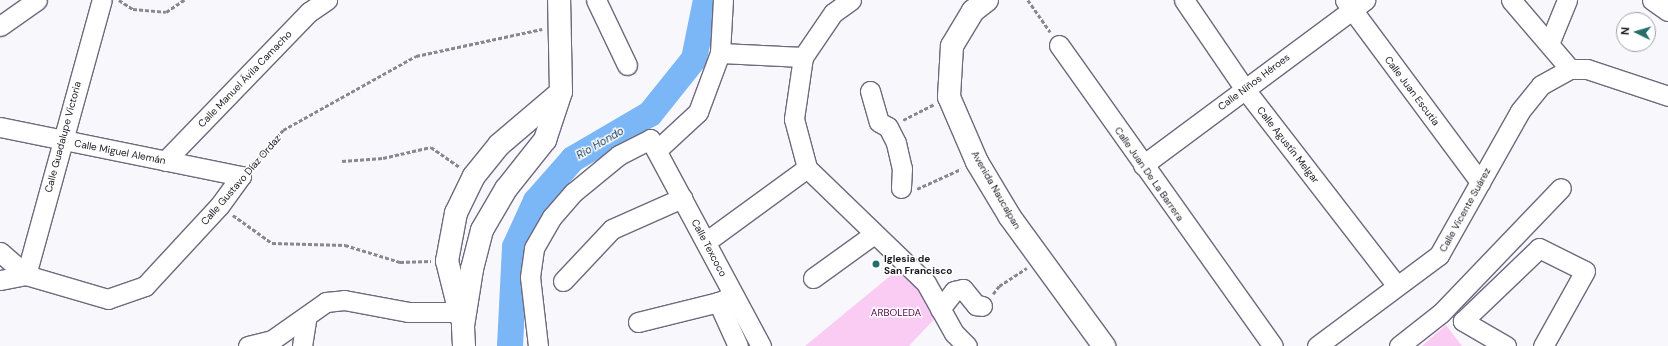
<!DOCTYPE html>
<html>
<head>
<meta charset="utf-8">
<style>
	body { margin:0 }
	#map { position:relative; width:1668px; height:346px; overflow:hidden; background:#f8f8fc; font-family:"DM Sans",sans-serif }
	div>[style] { position:absolute }
	.green>* { inset:0; background:#facbf3 }
	.river>* { height:26px; margin:-13px; padding:0 13px; transform-origin:13px; border-radius:13px; background:#7bb6f6 }
	.path>* { height:2.5px; margin-top:-1.25px; transform-origin:0; background:repeating-linear-gradient(90deg,#88888e 0 4px,transparent 0 6px) }
	.roads { filter:drop-shadow(1px 0 #6c6a7d) drop-shadow(-1px 0 #6c6a7d) drop-shadow(0 1px #6c6a7d) drop-shadow(0 -1px #6c6a7d) }
	.minor>* { height:19px; margin:-9.5px; padding:0 9.5px; transform-origin:9.5px; border-radius:9.5px; background:#fff }
	.major>* { height:22px; margin:-11px; padding:0 11px; transform-origin:11px; border-radius:11px; background:#fff }
	.dots>* { width:11px; height:11px; translate:-50% -50%; box-sizing:border-box; border:2px solid #fff; border-radius:50% }
	span { translate:-50% -50%; white-space:nowrap; text-align:center; line-height:1.15; -webkit-text-stroke:3px #fff; paint-order:stroke }
	.street-label { font-size:10px; color:#1a1921 }
	.poi-label { font-size:10px; color:#1a1921; font-weight:700 }
	.left { translate:0 -50%; text-align:left }
	.park-label { font-size:10px; color:#53004e }
	.water-label { font-size:11px; color:#012d55; font-style:italic }
	.north { position:absolute; left:1616px; top:12px; width:40px; height:40px; box-sizing:border-box; background:#fff; border:1px solid #a3a3a6; border-radius:50%; rotate:275deg; font-size:11px; font-weight:700; line-height:16px; text-align:center; color:#1a1921 }
	.north::after { content:''; display:block; margin:auto; width:14px; height:18px; background:#246f6c; clip-path:polygon(50% 0,100% 100%,50% 72%,0 100%) }
</style>
</head>
<body>
<div id="map">
	<div class="green">
		<i style="clip-path:polygon(912px 258px,940px 313px,909px 346px,805px 346px)"></i>
		<i style="clip-path:polygon(1446px 325px,1462px 346px,1422px 346px)"></i>
	</div>
	<div class="river">
		<i style="left:510px;top:346px;width:99px;rotate:-87.1deg"></i>
		<i style="left:515px;top:247px;width:51px;rotate:-65.5deg"></i>
		<i style="left:536px;top:201px;width:56px;rotate:-48.6deg"></i>
		<i style="left:573px;top:159px;width:89px;rotate:-30.3deg"></i>
		<i style="left:650px;top:114px;width:70px;rotate:-51.3deg"></i>
		<i style="left:694px;top:59px;width:60px;rotate:-78.5deg"></i>
	</div>
	<div class="path">
		<i style="left:119px;top:0;width:17px;rotate:33deg"></i>
		<i style="left:133px;top:9px;width:33px;rotate:5deg"></i>
		<i style="left:166px;top:12px;width:22px;rotate:-34deg"></i>
		<i style="left:1028px;top:0;width:39px;rotate:55deg"></i>
		<i style="left:903px;top:120px;width:35px;rotate:-27deg"></i>
		<i style="left:342px;top:161px;width:41px;rotate:-4.2deg"></i>
		<i style="left:383px;top:158px;width:49px;rotate:-12.9deg"></i>
		<i style="left:431px;top:147px;width:35px;rotate:35deg"></i>
		<i style="left:252px;top:164px;width:46px;rotate:-47.6deg"></i>
		<i style="left:283px;top:130px;width:152px;rotate:-29.1deg"></i>
		<i style="left:416px;top:56px;width:129px;rotate:-12.1deg"></i>
		<i style="left:917px;top:189px;width:48px;rotate:-24.4deg"></i>
		<i style="left:233px;top:215px;width:48px;rotate:35.7deg"></i>
		<i style="left:272px;top:243px;width:73px;rotate:1.6deg"></i>
		<i style="left:345px;top:245px;width:58px;rotate:17.2deg"></i>
		<i style="left:400px;top:262px;width:31px;rotate:-2deg"></i>
		<i style="left:993px;top:294px;width:10px;rotate:-53deg"></i>
		<i style="left:999px;top:286px;width:33px;rotate:-33deg"></i>
	</div>
	<div class="roads">
		<div class="minor">
			<i style="left:596px;top:0;width:72px;rotate:64.5deg"></i>
			<i style="left:851px;top:0;width:22px;rotate:144deg"></i>
			<i style="left:833px;top:13px;width:53px;rotate:124.3deg"></i>
			<i style="left:803px;top:57px;width:63px;rotate:98.3deg"></i>
			<i style="left:794px;top:119px;width:51px;rotate:75.1deg"></i>
			<i style="left:807px;top:168px;width:165px;rotate:44deg"></i>
			<i style="left:926px;top:283px;width:57px;rotate:60.8deg"></i>
			<i style="left:954px;top:333px;width:18px;rotate:45deg"></i>
			<i style="left:1184px;top:0;width:107px;rotate:55.7deg"></i>
			<i style="left:1244px;top:88px;width:250px;rotate:52.3deg"></i>
			<i style="left:1345px;top:0;width:227px;rotate:53.4deg"></i>
			<i style="left:1511px;top:0;width:91px;rotate:49.5deg"></i>
			<i style="left:1652px;top:0;width:19px;rotate:35deg"></i>
			<i style="left:0;top:26px;width:45px;rotate:-35.1deg"></i>
			<i style="left:1549px;top:44px;width:48px;rotate:-67.8deg"></i>
			<i style="left:1059px;top:45px;width:369px;rotate:54.6deg"></i>
			<i style="left:720px;top:53px;width:83px;rotate:2.8deg"></i>
			<i style="left:1570px;top:69px;width:17px"></i>
			<i style="left:1587px;top:69px;width:85px;rotate:18.4deg"></i>
			<i style="left:870px;top:91px;width:32px;rotate:74deg"></i>
			<i style="left:879px;top:122px;width:10px;rotate:29deg"></i>
			<i style="left:888px;top:127px;width:18px;rotate:63deg"></i>
			<i style="left:896px;top:143px;width:26px;rotate:77deg"></i>
			<i style="left:902px;top:168px;width:20px;rotate:93deg"></i>
			<i style="left:0;top:127px;width:246px;rotate:11.5deg"></i>
			<i style="left:241px;top:176px;width:37px;rotate:126deg"></i>
			<i style="left:219px;top:206px;width:109px;rotate:132.8deg"></i>
			<i style="left:145px;top:286px;width:39px;rotate:161deg"></i>
			<i style="left:108px;top:299px;width:85px;rotate:-163.7deg"></i>
			<i style="left:26px;top:275px;width:26px;rotate:169deg"></i>
			<i style="left:657px;top:150px;width:56px;rotate:-42.8deg"></i>
			<i style="left:698px;top:112px;width:63px;rotate:-69.6deg"></i>
			<i style="left:720px;top:53px;width:53px;rotate:-86.8deg"></i>
			<i style="left:165px;top:161px;width:207px;rotate:-46deg"></i>
			<i style="left:309px;top:12px;width:22px;rotate:-34deg"></i>
			<i style="left:1143px;top:165px;width:277px;rotate:-36.6deg"></i>
			<i style="left:707px;top:241px;width:124px;rotate:-36.1deg"></i>
			<i style="left:0;top:252px;width:35px;rotate:41deg"></i>
			<i style="left:26px;top:275px;width:285px;rotate:-74.6deg"></i>
			<i style="left:813px;top:278px;width:75px;rotate:-35.8deg"></i>
			<i style="left:563px;top:281px;width:71px;rotate:-46.7deg"></i>
			<i style="left:612px;top:229px;width:77px;rotate:-23.9deg"></i>
			<i style="left:718px;top:302px;width:48px;rotate:65.6deg"></i>
			<i style="left:940px;top:309px;width:23px;rotate:-52deg"></i>
			<i style="left:954px;top:291px;width:9px;rotate:-13deg"></i>
			<i style="left:963px;top:289px;width:21px;rotate:51deg"></i>
			<i style="left:976px;top:305px;width:6px;rotate:9deg"></i>
			<i style="left:638px;top:322px;width:82px;rotate:-14deg"></i>
			<i style="left:718px;top:302px;width:17px;rotate:-21deg"></i>
			<i style="left:248px;top:346px;width:25px;rotate:-14deg"></i>
			<i style="left:272px;top:340px;width:66px;rotate:-35.1deg"></i>
			<i style="left:326px;top:302px;width:18px;rotate:-6deg"></i>
			<i style="left:344px;top:300px;width:65px;rotate:10.6deg"></i>
			<i style="left:408px;top:312px;width:52px"></i>
			<i style="left:302px;top:346px;width:30px;rotate:-81deg"></i>
			<i style="left:538px;top:346px;width:69px;rotate:-96.6deg"></i>
			<i style="left:530px;top:277px;width:29px;rotate:-82deg"></i>
			<i style="left:534px;top:248px;width:36px;rotate:-60deg"></i>
			<i style="left:552px;top:217px;width:33px;rotate:-49deg"></i>
			<i style="left:574px;top:192px;width:58px;rotate:-39.4deg"></i>
			<i style="left:619px;top:155px;width:35px;rotate:-27deg"></i>
			<i style="left:650px;top:139px;width:235px;rotate:61.8deg"></i>
			<i style="left:1317px;top:346px;width:152px;rotate:-36.7deg"></i>
			<i style="left:1439px;top:255px;width:165px;rotate:-60.6deg"></i>
			<i style="left:1520px;top:111px;width:33px;rotate:-51deg"></i>
			<i style="left:1541px;top:85px;width:33px;rotate:-29deg"></i>
			<i style="left:1399px;top:346px;width:53px;rotate:-38.2deg"></i>
			<i style="left:1441px;top:313px;width:173px;rotate:-46.2deg"></i>
			<i style="left:1506px;top:346px;width:50px;rotate:-149.8deg"></i>
			<i style="left:1463px;top:321px;width:105px;rotate:-43.8deg"></i>
			<i style="left:1539px;top:248px;width:51px;rotate:26.6deg"></i>
			<i style="left:1585px;top:271px;width:86px;rotate:119.2deg"></i>
		</div>
		<div class="major">
			<i style="left:987px;top:0;width:18px;rotate:142deg"></i>
			<i style="left:973px;top:11px;width:41px;rotate:121deg"></i>
			<i style="left:952px;top:46px;width:51px;rotate:93.4deg"></i>
			<i style="left:949px;top:97px;width:71px;rotate:66.7deg"></i>
			<i style="left:977px;top:162px;width:64px;rotate:59deg"></i>
			<i style="left:1010px;top:217px;width:160px;rotate:53.9deg"></i>
			<i style="left:461px;top:317px;width:58px;rotate:-104deg"></i>
			<i style="left:447px;top:261px;width:49px;rotate:-79.4deg"></i>
			<i style="left:456px;top:213px;width:41px;rotate:-64.1deg"></i>
			<i style="left:474px;top:176px;width:40px;rotate:-51deg"></i>
			<i style="left:499px;top:145px;width:80px;rotate:-40.4deg"></i>
			<i style="left:464px;top:346px;width:20px;rotate:-93deg"></i>
			<i style="left:463px;top:326px;width:58px;rotate:-81deg"></i>
			<i style="left:472px;top:269px;width:40px;rotate:-75.6deg"></i>
			<i style="left:482px;top:230px;width:48px;rotate:-59.7deg"></i>
			<i style="left:506px;top:189px;width:63px;rotate:-51.5deg"></i>
			<i style="left:545px;top:140px;width:51px;rotate:-71.6deg"></i>
			<i style="left:561px;top:92px;width:92px;rotate:-91.2deg"></i>
		</div>
	</div>
	<div class="dots">
		<i style="left:876px;top:264px;background:#246f6c"></i>
	</div>
	<div class="street-label">
		<span style="left:245px;top:79px;rotate:-46deg">Calle Manuel Ávila Camacho</span>
		<span style="left:1254px;top:82px;rotate:-37deg">Calle Niños Héroes</span>
		<span style="left:1412px;top:91px;rotate:53deg">Calle Juan Escutia</span>
		<span style="left:63px;top:137px;rotate:-75deg">Calle Guadalupe Victoria</span>
		<span style="left:1288px;top:145px;rotate:52deg">Calle Agustín Melgar</span>
		<span style="left:120px;top:152px;rotate:11deg">Calle Miguel Alemán</span>
		<span style="left:1149px;top:174px;rotate:55deg">Calle Juan De La Barrera</span>
		<span style="left:241px;top:180px;rotate:-49deg">Calle Gustavo Díaz Ordaz</span>
		<span style="left:996px;top:190px;rotate:60deg">Avenida Naucalpan</span>
		<span style="left:1465px;top:210px;rotate:-61deg">Calle Vicente Suárez</span>
		<span style="left:709px;top:248px;rotate:62deg">Calle Texcoco</span>
	</div>
	<div class="poi-label">
		<span class="left" style="left:884px;top:264px">Iglesia de<br>San Francisco</span>
	</div>
	<div class="park-label">
		<span style="left:896px;top:313px">ARBOLEDA</span>
	</div>
	<div class="water-label">
		<span style="left:600px;top:143px;rotate:-30deg">Rio Hondo</span>
	</div>
	<div class="north">N</div>
</div>
</body>
</html>
